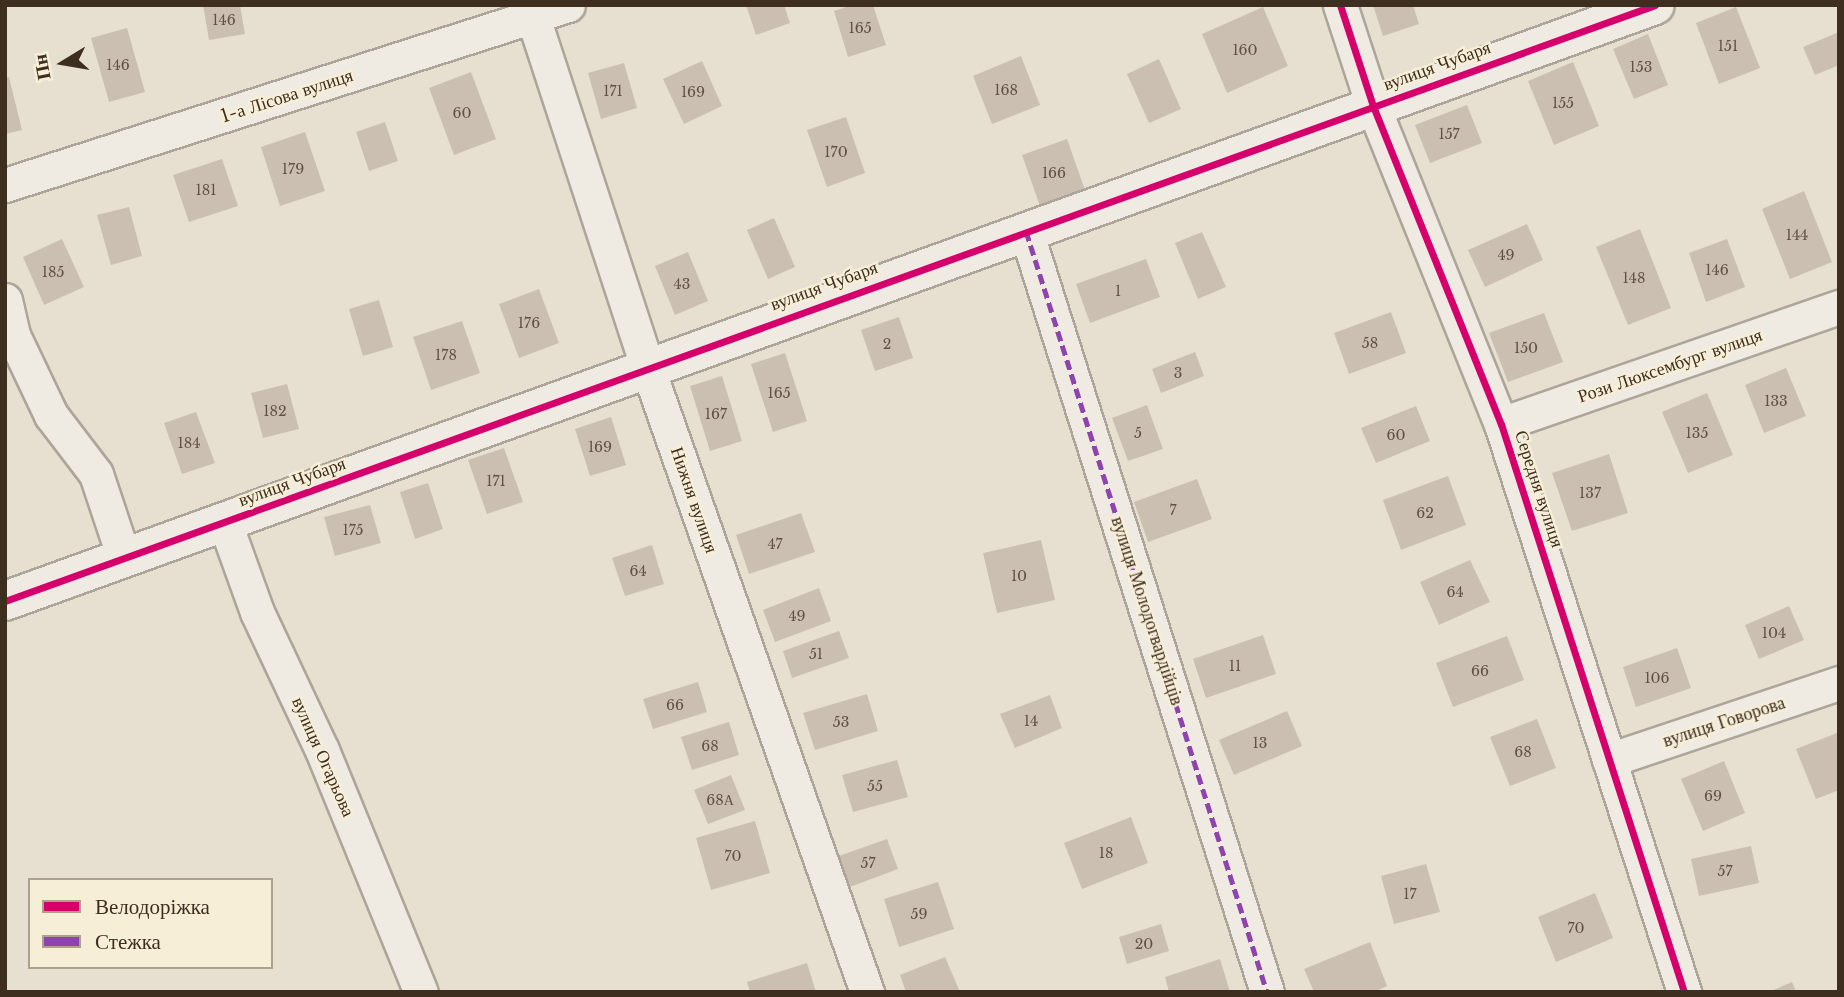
<!DOCTYPE html>
<html>
<head>
<meta charset="utf-8">
<style>
	body { margin:0 }
	#map { position:relative; width:1844px; height:997px; overflow:hidden; background:#e7e0d1; font-family:"Libre Baskerville",serif }
	div>[style] { position:absolute }
	.building>* { inset:0; background:#cbbfb2 }
	.roads { filter:drop-shadow(2px 0 #ada599) drop-shadow(-2px 0 #ada599) drop-shadow(0 2px #ada599) drop-shadow(0 -2px #ada599) }
	.minor>* { height:33px; margin:-16.5px; padding:0 16.5px; transform-origin:16.5px; border-radius:16.5px; background:#efebe3 }
	.tertiary>* { height:38px; margin:-19px; padding:0 19px; transform-origin:19px; border-radius:19px; background:#efebe3 }
	.quiet>* { height:5px; margin-top:-2.5px; transform-origin:0; background:repeating-linear-gradient(90deg,#8e44ad 0 10px,transparent 0 15px) }
	.cycleway>* { height:7px; margin:-3.5px; padding:0 3.5px; transform-origin:3.5px; border-radius:3.5px; background:#d6006c }
	span { translate:-50% -50%; white-space:nowrap; text-align:center; line-height:1.15; -webkit-text-stroke:5px #f7eed8; paint-order:stroke }
	.number-label { font-size:14px; color:#605244 }
	.number-label span { -webkit-text-stroke-width:0 }
	.street-label { font-size:18px; color:#3d2e20 }
	.frame { position:absolute; inset:0; border:7px solid #3d2e20; pointer-events:none }
	.legend { position:absolute; left:28px; top:878px; width:245px; height:91px; box-sizing:border-box; background:#f7eed8; border:2px solid #ada18e; margin:0; padding:9px 12px; list-style:none; font-size:21px; color:#3d2e20 }
	.legend li { display:flex; align-items:center; gap:14px; height:35px }
	.legend b { width:35px; border:2px solid #ada18e }
	.north { position:absolute; left:28px; top:28px; width:70px; height:70px; -webkit-text-stroke:5px #f7eed8; paint-order:stroke; rotate:259deg; font-size:19px; font-weight:700; line-height:28px; text-align:center; color:#3d2e20 }
	.north::after { content:''; display:block; margin:auto; width:24px; height:32px; background:#3d2e20; clip-path:polygon(50% 0,100% 100%,50% 72%,0 100%) }
</style>
</head>
<body>
<div id="map">
	<div class="building">
		<i style="clip-path:polygon(203px 5px,240px 5px,245px 34px,209px 40px)"></i>
		<i style="clip-path:polygon(746px 5px,784px 5px,790px 23px,756px 35px)"></i>
		<i style="clip-path:polygon(852px 5px,873px 5px,886px 45px,848px 57px,834px 11px)"></i>
		<i style="clip-path:polygon(1373px 5px,1413px 5px,1419px 24px,1383px 36px)"></i>
		<i style="clip-path:polygon(1263px 7px,1288px 66px,1227px 93px,1202px 34px)"></i>
		<i style="clip-path:polygon(1736px 7px,1760px 68px,1719px 84px,1696px 23px)"></i>
		<i style="clip-path:polygon(127px 28px,145px 92px,109px 102px,91px 38px)"></i>
		<i style="clip-path:polygon(1839px 32px,1839px 65px,1815px 75px,1803px 47px)"></i>
		<i style="clip-path:polygon(1648px 34px,1668px 85px,1634px 99px,1613px 49px)"></i>
		<i style="clip-path:polygon(1021px 56px,1040px 105px,992px 124px,973px 76px)"></i>
		<i style="clip-path:polygon(1159px 59px,1181px 109px,1149px 123px,1127px 74px)"></i>
		<i style="clip-path:polygon(702px 61px,722px 106px,684px 124px,663px 79px)"></i>
		<i style="clip-path:polygon(1573px 62px,1599px 126px,1554px 145px,1528px 81px)"></i>
		<i style="clip-path:polygon(624px 63px,637px 108px,601px 119px,588px 73px)"></i>
		<i style="clip-path:polygon(471px 72px,496px 139px,454px 155px,429px 88px)"></i>
		<i style="clip-path:polygon(9px 77px,22px 130px,5px 134px,5px 78px)"></i>
		<i style="clip-path:polygon(1467px 105px,1482px 143px,1430px 163px,1415px 125px)"></i>
		<i style="clip-path:polygon(846px 117px,865px 173px,827px 187px,807px 130px)"></i>
		<i style="clip-path:polygon(385px 122px,398px 161px,369px 171px,356px 132px)"></i>
		<i style="clip-path:polygon(305px 132px,325px 191px,280px 206px,261px 147px)"></i>
		<i style="clip-path:polygon(1067px 139px,1085px 190px,1040px 206px,1022px 155px)"></i>
		<i style="clip-path:polygon(222px 159px,238px 206px,189px 222px,173px 175px)"></i>
		<i style="clip-path:polygon(1804px 191px,1832px 262px,1790px 279px,1762px 209px)"></i>
		<i style="clip-path:polygon(129px 207px,142px 256px,111px 265px,97px 215px)"></i>
		<i style="clip-path:polygon(774px 218px,795px 267px,768px 279px,747px 230px)"></i>
		<i style="clip-path:polygon(1527px 224px,1543px 260px,1485px 287px,1468px 250px)"></i>
		<i style="clip-path:polygon(1640px 229px,1671px 308px,1628px 325px,1596px 247px)"></i>
		<i style="clip-path:polygon(1202px 232px,1226px 287px,1198px 299px,1175px 243px)"></i>
		<i style="clip-path:polygon(62px 239px,84px 287px,44px 305px,23px 257px)"></i>
		<i style="clip-path:polygon(1727px 239px,1745px 287px,1706px 302px,1689px 253px)"></i>
		<i style="clip-path:polygon(688px 252px,708px 301px,675px 315px,655px 266px)"></i>
		<i style="clip-path:polygon(1146px 259px,1160px 297px,1090px 323px,1076px 284px)"></i>
		<i style="clip-path:polygon(539px 289px,559px 343px,519px 358px,499px 304px)"></i>
		<i style="clip-path:polygon(379px 300px,393px 347px,363px 356px,349px 309px)"></i>
		<i style="clip-path:polygon(1391px 312px,1406px 353px,1349px 374px,1334px 333px)"></i>
		<i style="clip-path:polygon(1544px 313px,1563px 362px,1508px 382px,1489px 333px)"></i>
		<i style="clip-path:polygon(899px 317px,913px 358px,875px 371px,861px 330px)"></i>
		<i style="clip-path:polygon(462px 321px,480px 373px,431px 390px,413px 337px)"></i>
		<i style="clip-path:polygon(1195px 352px,1204px 376px,1161px 393px,1152px 369px)"></i>
		<i style="clip-path:polygon(785px 353px,807px 421px,773px 432px,751px 364px)"></i>
		<i style="clip-path:polygon(1786px 368px,1806px 416px,1764px 433px,1745px 385px)"></i>
		<i style="clip-path:polygon(722px 376px,742px 441px,710px 451px,690px 386px)"></i>
		<i style="clip-path:polygon(287px 384px,299px 429px,263px 438px,251px 393px)"></i>
		<i style="clip-path:polygon(1707px 393px,1733px 455px,1688px 473px,1662px 412px)"></i>
		<i style="clip-path:polygon(1147px 405px,1163px 449px,1128px 461px,1112px 418px)"></i>
		<i style="clip-path:polygon(1416px 406px,1430px 441px,1376px 463px,1361px 428px)"></i>
		<i style="clip-path:polygon(196px 412px,215px 463px,182px 474px,164px 423px)"></i>
		<i style="clip-path:polygon(611px 417px,626px 465px,590px 476px,575px 429px)"></i>
		<i style="clip-path:polygon(504px 448px,523px 502px,487px 514px,468px 460px)"></i>
		<i style="clip-path:polygon(1609px 454px,1628px 513px,1572px 531px,1552px 473px)"></i>
		<i style="clip-path:polygon(1448px 476px,1466px 525px,1401px 550px,1383px 500px)"></i>
		<i style="clip-path:polygon(1197px 479px,1212px 519px,1148px 542px,1134px 502px)"></i>
		<i style="clip-path:polygon(428px 483px,443px 529px,415px 539px,400px 492px)"></i>
		<i style="clip-path:polygon(370px 505px,381px 543px,335px 556px,324px 517px)"></i>
		<i style="clip-path:polygon(801px 513px,815px 552px,749px 574px,736px 535px)"></i>
		<i style="clip-path:polygon(1041px 540px,1055px 600px,997px 613px,983px 553px)"></i>
		<i style="clip-path:polygon(652px 545px,664px 584px,625px 596px,612px 558px)"></i>
		<i style="clip-path:polygon(1470px 560px,1490px 602px,1439px 625px,1420px 582px)"></i>
		<i style="clip-path:polygon(819px 588px,831px 621px,775px 642px,763px 610px)"></i>
		<i style="clip-path:polygon(1789px 606px,1804px 640px,1759px 659px,1745px 625px)"></i>
		<i style="clip-path:polygon(839px 631px,849px 658px,792px 678px,783px 651px)"></i>
		<i style="clip-path:polygon(1263px 635px,1276px 674px,1206px 698px,1193px 659px)"></i>
		<i style="clip-path:polygon(1507px 636px,1524px 680px,1453px 707px,1436px 663px)"></i>
		<i style="clip-path:polygon(1677px 648px,1691px 688px,1636px 707px,1623px 667px)"></i>
		<i style="clip-path:polygon(698px 682px,707px 712px,653px 729px,643px 699px)"></i>
		<i style="clip-path:polygon(867px 694px,878px 731px,815px 750px,803px 713px)"></i>
		<i style="clip-path:polygon(1050px 695px,1062px 728px,1015px 748px,1000px 714px)"></i>
		<i style="clip-path:polygon(1287px 711px,1302px 746px,1234px 775px,1219px 740px)"></i>
		<i style="clip-path:polygon(1537px 719px,1556px 768px,1510px 786px,1490px 737px)"></i>
		<i style="clip-path:polygon(729px 722px,739px 755px,692px 770px,681px 737px)"></i>
		<i style="clip-path:polygon(1837px 733px,1839px 790px,1816px 799px,1796px 749px)"></i>
		<i style="clip-path:polygon(897px 760px,908px 797px,853px 812px,842px 775px)"></i>
		<i style="clip-path:polygon(1724px 761px,1745px 813px,1703px 831px,1681px 779px)"></i>
		<i style="clip-path:polygon(731px 775px,745px 810px,708px 824px,694px 790px)"></i>
		<i style="clip-path:polygon(1131px 817px,1148px 863px,1082px 889px,1064px 843px)"></i>
		<i style="clip-path:polygon(755px 821px,770px 873px,711px 890px,696px 838px)"></i>
		<i style="clip-path:polygon(887px 839px,898px 869px,850px 887px,839px 856px)"></i>
		<i style="clip-path:polygon(1751px 846px,1759px 883px,1699px 896px,1691px 859px)"></i>
		<i style="clip-path:polygon(1426px 864px,1440px 912px,1394px 924px,1381px 876px)"></i>
		<i style="clip-path:polygon(938px 882px,954px 929px,899px 947px,884px 899px)"></i>
		<i style="clip-path:polygon(1595px 893px,1613px 938px,1556px 962px,1538px 917px)"></i>
		<i style="clip-path:polygon(1161px 924px,1169px 951px,1127px 964px,1119px 937px)"></i>
		<i style="clip-path:polygon(1370px 942px,1387px 986px,1374px 992px,1314px 992px,1304px 969px)"></i>
		<i style="clip-path:polygon(945px 957px,960px 992px,906px 992px,900px 975px)"></i>
		<i style="clip-path:polygon(1220px 959px,1230px 992px,1169px 992px,1165px 977px)"></i>
		<i style="clip-path:polygon(807px 963px,816px 992px,750px 992px,747px 982px)"></i>
		<i style="clip-path:polygon(1792px 982px,1796px 992px,1769px 992px)"></i>
	</div>
	<div class="roads">
		<div class="minor">
			<i style="left:529px;top:5px;width:380px;rotate:71.9deg"></i>
			<i style="left:647px;top:366px;width:664px;rotate:70.64deg"></i>
			<i style="left:1340px;top:5px;width:106px;rotate:71.9deg"></i>
			<i style="left:1373px;top:106px;width:343px;rotate:68.1deg"></i>
			<i style="left:1501px;top:424px;width:597px;rotate:72.14deg"></i>
			<i style="left:5px;top:185px;width:591px;rotate:-17.73deg"></i>
			<i style="left:1026px;top:231px;width:798px;rotate:72.43deg"></i>
			<i style="left:5px;top:300px;width:36px;rotate:77deg"></i>
			<i style="left:13px;top:335px;width:89px;rotate:64.6deg"></i>
			<i style="left:51px;top:415px;width:74px;rotate:52.7deg"></i>
			<i style="left:96px;top:474px;width:85px;rotate:71.6deg"></i>
			<i style="left:1501px;top:424px;width:358px;rotate:-19.1deg"></i>
			<i style="left:225px;top:523px;width:95px;rotate:70.2deg"></i>
			<i style="left:257px;top:612px;width:153px;rotate:64.8deg"></i>
			<i style="left:322px;top:750px;width:261px;rotate:67.8deg"></i>
			<i style="left:1609px;top:760px;width:243px;rotate:-18.5deg"></i>
		</div>
		<div class="tertiary">
			<i style="left:5px;top:601px;width:1754px;rotate:-19.86deg"></i>
		</div>
	</div>
	<div class="quiet">
		<i style="left:1026px;top:231px;width:798px;rotate:72.43deg"></i>
	</div>
	<div class="cycleway">
		<i style="left:1340px;top:5px;width:106px;rotate:71.9deg"></i>
		<i style="left:1373px;top:106px;width:343px;rotate:68.1deg"></i>
		<i style="left:1501px;top:424px;width:597px;rotate:72.14deg"></i>
		<i style="left:5px;top:601px;width:1754px;rotate:-19.86deg"></i>
	</div>
	<div class="number-label">
		<span style="left:224px;top:20px">146</span>
		<span style="left:860px;top:28px">165</span>
		<span style="left:1728px;top:46px">151</span>
		<span style="left:1245px;top:50px">160</span>
		<span style="left:118px;top:65px">146</span>
		<span style="left:1641px;top:67px">153</span>
		<span style="left:1006px;top:90px">168</span>
		<span style="left:613px;top:91px">171</span>
		<span style="left:693px;top:92px">169</span>
		<span style="left:1563px;top:103px">155</span>
		<span style="left:462px;top:113px">60</span>
		<span style="left:1449px;top:134px">157</span>
		<span style="left:836px;top:152px">170</span>
		<span style="left:293px;top:169px">179</span>
		<span style="left:1054px;top:173px">166</span>
		<span style="left:206px;top:190px">181</span>
		<span style="left:1797px;top:235px">144</span>
		<span style="left:1506px;top:255px">49</span>
		<span style="left:1717px;top:270px">146</span>
		<span style="left:53px;top:272px">185</span>
		<span style="left:1634px;top:278px">148</span>
		<span style="left:682px;top:284px">43</span>
		<span style="left:1118px;top:291px">1</span>
		<span style="left:529px;top:323px">176</span>
		<span style="left:1370px;top:343px">58</span>
		<span style="left:887px;top:344px">2</span>
		<span style="left:1526px;top:348px">150</span>
		<span style="left:446px;top:355px">178</span>
		<span style="left:1178px;top:373px">3</span>
		<span style="left:779px;top:393px">165</span>
		<span style="left:1776px;top:401px">133</span>
		<span style="left:275px;top:411px">182</span>
		<span style="left:716px;top:414px">167</span>
		<span style="left:1138px;top:433px">5</span>
		<span style="left:1697px;top:433px">135</span>
		<span style="left:1396px;top:435px">60</span>
		<span style="left:189px;top:443px">184</span>
		<span style="left:600px;top:447px">169</span>
		<span style="left:496px;top:481px">171</span>
		<span style="left:1590px;top:493px">137</span>
		<span style="left:1173px;top:510px">7</span>
		<span style="left:1425px;top:513px">62</span>
		<span style="left:353px;top:530px">175</span>
		<span style="left:775px;top:544px">47</span>
		<span style="left:638px;top:571px">64</span>
		<span style="left:1019px;top:576px">10</span>
		<span style="left:1455px;top:592px">64</span>
		<span style="left:797px;top:616px">49</span>
		<span style="left:1774px;top:633px">104</span>
		<span style="left:816px;top:654px">51</span>
		<span style="left:1235px;top:666px">11</span>
		<span style="left:1480px;top:671px">66</span>
		<span style="left:1657px;top:678px">106</span>
		<span style="left:675px;top:705px">66</span>
		<span style="left:1031px;top:721px">14</span>
		<span style="left:841px;top:722px">53</span>
		<span style="left:1260px;top:743px">13</span>
		<span style="left:710px;top:746px">68</span>
		<span style="left:1523px;top:752px">68</span>
		<span style="left:875px;top:786px">55</span>
		<span style="left:1713px;top:796px">69</span>
		<span style="left:720px;top:800px">68А</span>
		<span style="left:1106px;top:853px">18</span>
		<span style="left:733px;top:856px">70</span>
		<span style="left:868px;top:863px">57</span>
		<span style="left:1725px;top:871px">57</span>
		<span style="left:1410px;top:894px">17</span>
		<span style="left:919px;top:914px">59</span>
		<span style="left:1576px;top:928px">70</span>
		<span style="left:1144px;top:944px">20</span>
	</div>
	<div class="street-label">
		<span style="left:1437px;top:66px;rotate:-20deg">вулиця Чубаря</span>
		<span style="left:287px;top:96px;rotate:-18deg">1-а Лісова вулиця</span>
		<span style="left:824px;top:286px;rotate:-20deg">вулиця Чубаря</span>
		<span style="left:1670px;top:366px;rotate:-19deg">Рози Люксембург вулиця</span>
		<span style="left:292px;top:482px;rotate:-20deg">вулиця Чубаря</span>
		<span style="left:1539px;top:489px;rotate:72deg">Середня вулиця</span>
		<span style="left:694px;top:500px;rotate:71deg">Нижня вулиця</span>
		<span style="left:1147px;top:611px;rotate:72deg">вулиця Молодогвардійців</span>
		<span style="left:1724px;top:722px;rotate:-18deg">вулиця Говорова</span>
		<span style="left:323px;top:757px;rotate:66deg">вулиця Огарьова</span>
	</div>
	<div class="frame"></div>
	<ul class="legend">
	<li><b style="height:9px;background:#d6006c"></b>Велодоріжка</li>
	<li><b style="height:9px;background:#8e44ad"></b>Стежка</li>
	</ul>
	<div class="north">Пн</div>
</div>
</body>
</html>
